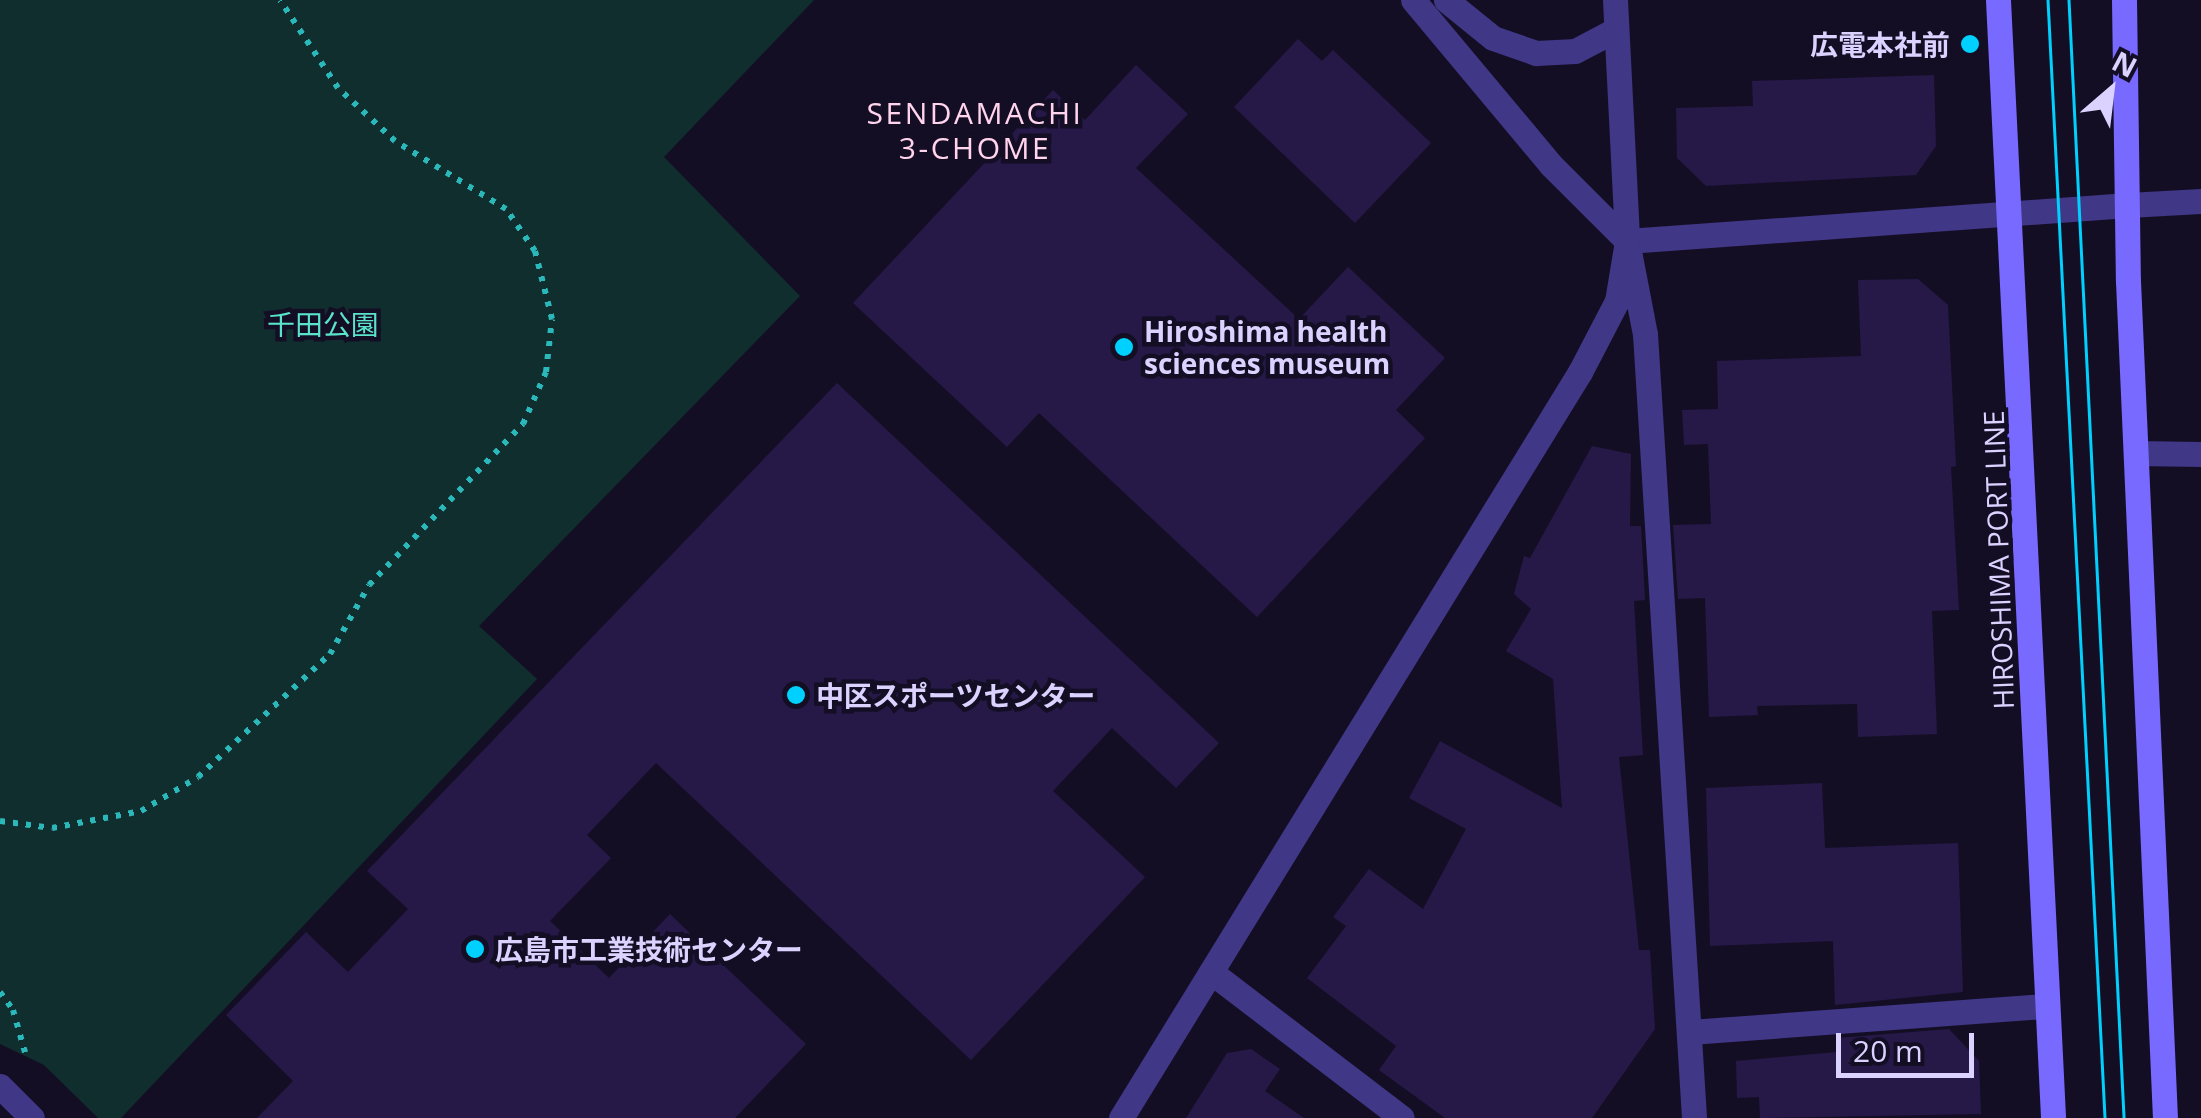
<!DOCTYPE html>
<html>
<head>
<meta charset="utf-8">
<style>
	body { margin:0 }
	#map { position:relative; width:2201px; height:1118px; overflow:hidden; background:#140e25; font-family:"Open Sans","Noto Sans JP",sans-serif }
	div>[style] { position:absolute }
	.green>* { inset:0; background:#112e2f }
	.building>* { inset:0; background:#261947 }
	.path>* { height:6px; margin-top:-3px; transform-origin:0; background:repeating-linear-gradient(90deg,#2bb8ba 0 5px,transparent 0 13px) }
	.minor>* { height:25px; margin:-12.5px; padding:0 12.5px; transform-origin:12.5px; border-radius:12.5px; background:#403786 }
	.tertiary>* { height:25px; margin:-12.5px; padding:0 12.5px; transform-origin:12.5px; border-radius:12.5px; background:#403786 }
	.secondary>* { height:25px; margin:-12.5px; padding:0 12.5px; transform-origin:12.5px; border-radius:12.5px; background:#7869ff }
	.tram>* { height:2.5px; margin:-1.25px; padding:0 1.25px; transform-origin:1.25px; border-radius:1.25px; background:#00d0fd }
	.dots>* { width:28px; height:28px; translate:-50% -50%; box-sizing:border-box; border:5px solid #140e25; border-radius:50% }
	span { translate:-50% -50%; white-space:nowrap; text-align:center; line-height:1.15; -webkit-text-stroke:9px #140e25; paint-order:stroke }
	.poi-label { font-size:28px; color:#dbd2ff; font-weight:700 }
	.right { translate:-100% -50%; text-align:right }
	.left { translate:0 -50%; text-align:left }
	.park-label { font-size:28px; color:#5ae3cc }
	.street-label { font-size:28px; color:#dbd2ff }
	.neighbourhood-label { font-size:30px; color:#ffd4ec; letter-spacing:2.5px }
	.north { position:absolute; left:2061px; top:40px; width:100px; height:100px; -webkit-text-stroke:8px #140e25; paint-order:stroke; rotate:28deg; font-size:28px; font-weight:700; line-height:40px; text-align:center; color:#dbd2ff }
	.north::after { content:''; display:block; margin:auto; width:35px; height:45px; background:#dbd2ff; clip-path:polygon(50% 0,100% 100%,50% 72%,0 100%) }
	.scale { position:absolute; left:1836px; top:1033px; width:138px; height:45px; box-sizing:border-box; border:5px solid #dbd2ff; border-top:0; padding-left:12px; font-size:30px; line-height:35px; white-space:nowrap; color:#dbd2ff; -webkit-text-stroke:8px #140e25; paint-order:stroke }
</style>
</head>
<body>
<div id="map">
	<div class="green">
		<i style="clip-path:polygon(0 0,814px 0,664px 157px,800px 296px,479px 626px,537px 679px,121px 1118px,98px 1118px,44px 1065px,0 1044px)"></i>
	</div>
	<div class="building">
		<i style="clip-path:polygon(1298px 39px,1322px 61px,1333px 50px,1431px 143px,1355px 223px,1234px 107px)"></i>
		<i style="clip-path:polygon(1136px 65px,1188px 114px,1136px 168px,1299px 319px,1348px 267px,1445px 358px,1396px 410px,1425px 438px,1257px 617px,1039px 413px,1007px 447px,853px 303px,1053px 90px,1085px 120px)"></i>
		<i style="clip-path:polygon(1934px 75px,1936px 146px,1916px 175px,1706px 186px,1677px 158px,1676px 108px,1753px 106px,1752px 81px)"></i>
		<i style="clip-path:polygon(1918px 279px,1948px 305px,1956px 466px,1951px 467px,1959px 610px,1932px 611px,1937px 734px,1858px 737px,1857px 704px,1757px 706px,1758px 715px,1709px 717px,1705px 598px,1678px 599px,1673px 525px,1711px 524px,1708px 444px,1684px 445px,1682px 410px,1718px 409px,1717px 361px,1861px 356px,1858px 280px)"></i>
		<i style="clip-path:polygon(837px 383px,1219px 743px,1176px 788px,1112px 728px,1053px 791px,1145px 877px,971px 1060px,656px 763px,587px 835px,611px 858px,550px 921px,609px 978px,670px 914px,806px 1044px,735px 1118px,257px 1118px,293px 1081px,226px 1015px,306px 932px,348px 972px,408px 909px,367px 871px)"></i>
		<i style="clip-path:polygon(1592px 446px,1631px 454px,1630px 526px,1641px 526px,1645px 600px,1634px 601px,1643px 755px,1619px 757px,1639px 950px,1650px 950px,1655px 1029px,1592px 1118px,1445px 1118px,1379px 1070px,1396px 1046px,1307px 978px,1346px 926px,1333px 917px,1369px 869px,1423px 909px,1466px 829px,1409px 798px,1440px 741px,1562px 808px,1553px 679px,1506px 651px,1531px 609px,1514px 594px,1524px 556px,1530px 558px)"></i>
		<i style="clip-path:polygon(1822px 783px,1825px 848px,1958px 843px,1963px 992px,1835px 1005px,1833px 941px,1710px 946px,1706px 788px)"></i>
		<i style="clip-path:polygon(1949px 1029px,1979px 1061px,1981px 1114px,1760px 1118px,1759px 1097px,1737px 1098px,1736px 1061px,1837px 1052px,1837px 1038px)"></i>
		<i style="clip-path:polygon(1251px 1049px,1280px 1069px,1265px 1091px,1304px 1118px,1186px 1118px,1227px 1053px)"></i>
	</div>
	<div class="path">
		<i style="left:0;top:821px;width:52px;rotate:7.7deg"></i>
		<i style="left:52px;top:828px;width:91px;rotate:-10.8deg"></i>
		<i style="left:141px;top:811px;width:66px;rotate:-30.8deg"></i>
		<i style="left:198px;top:777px;width:180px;rotate:-43deg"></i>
		<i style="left:330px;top:654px;width:79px;rotate:-60.5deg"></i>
		<i style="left:369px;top:585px;width:223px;rotate:-46.3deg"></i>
		<i style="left:523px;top:424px;width:57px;rotate:-66.1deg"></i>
		<i style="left:546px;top:372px;width:53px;rotate:-83.5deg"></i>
		<i style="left:552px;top:319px;width:70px;rotate:-104deg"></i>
		<i style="left:535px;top:251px;width:51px;rotate:-124.6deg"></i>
		<i style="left:506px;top:209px;width:130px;rotate:-148.5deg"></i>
		<i style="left:395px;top:141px;width:78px;rotate:-137.1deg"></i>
		<i style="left:338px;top:88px;width:105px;rotate:-123.4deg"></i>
		<i style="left:0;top:992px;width:22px;rotate:54deg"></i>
		<i style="left:13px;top:1010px;width:44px;rotate:74.1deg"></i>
	</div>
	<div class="minor">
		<i style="left:1446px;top:0;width:60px;rotate:39deg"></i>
		<i style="left:1493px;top:38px;width:46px;rotate:19.2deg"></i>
		<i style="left:1536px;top:53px;width:39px;rotate:-3deg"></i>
		<i style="left:1575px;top:51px;width:45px;rotate:-27.7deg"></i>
		<i style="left:2128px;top:205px;width:73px;rotate:-3.1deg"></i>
		<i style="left:1628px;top:246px;width:90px;rotate:79.1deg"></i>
		<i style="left:1645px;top:334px;width:786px;rotate:86.42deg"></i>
		<i style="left:2136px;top:453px;width:65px;rotate:0.9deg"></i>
		<i style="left:1211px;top:972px;width:240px;rotate:37.4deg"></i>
		<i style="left:1690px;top:1032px;width:358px;rotate:-4.2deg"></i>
	</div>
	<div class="tertiary">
		<i style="left:1615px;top:0;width:241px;rotate:87.1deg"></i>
		<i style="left:1627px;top:241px;width:502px;rotate:-4.11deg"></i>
		<i style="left:0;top:1086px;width:45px;rotate:45deg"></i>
		<i style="left:1121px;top:1118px;width:876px;rotate:-58.4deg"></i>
		<i style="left:1580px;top:372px;width:80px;rotate:-62.5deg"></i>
		<i style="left:1617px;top:301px;width:61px;rotate:-80.5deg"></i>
		<i style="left:1627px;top:241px;width:107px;rotate:-135deg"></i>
		<i style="left:1551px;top:165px;width:215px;rotate:-129.9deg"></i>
	</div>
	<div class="secondary">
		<i style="left:1998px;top:0;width:1119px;rotate:87.18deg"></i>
		<i style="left:2124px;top:0;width:281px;rotate:89.2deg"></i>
		<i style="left:2128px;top:281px;width:838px;rotate:87.47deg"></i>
	</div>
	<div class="tram">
		<i style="left:2048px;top:0;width:1119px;rotate:87.08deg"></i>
		<i style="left:2069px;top:0;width:1119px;rotate:87.18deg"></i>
	</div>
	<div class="dots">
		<i style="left:1970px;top:44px;background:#00d0fd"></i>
		<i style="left:1124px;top:347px;background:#00d0fd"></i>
		<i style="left:796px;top:695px;background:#00d0fd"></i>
		<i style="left:475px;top:949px;background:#00d0fd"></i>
	</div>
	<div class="poi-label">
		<span class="right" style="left:1950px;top:44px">広電本社前</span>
		<span class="left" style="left:1144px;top:347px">Hiroshima health<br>sciences museum</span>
		<span class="left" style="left:816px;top:695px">中区スポーツセンター</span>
		<span class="left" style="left:495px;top:949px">広島市工業技術センター</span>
	</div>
	<div class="park-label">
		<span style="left:323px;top:324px">千田公園</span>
	</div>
	<div class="street-label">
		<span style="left:1998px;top:560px;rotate:-92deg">HIROSHIMA PORT LINE</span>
	</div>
	<div class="neighbourhood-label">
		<span style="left:975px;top:130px">SENDAMACHI<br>3-CHOME</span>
	</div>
	<div class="north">N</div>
	<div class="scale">20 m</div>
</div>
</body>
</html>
